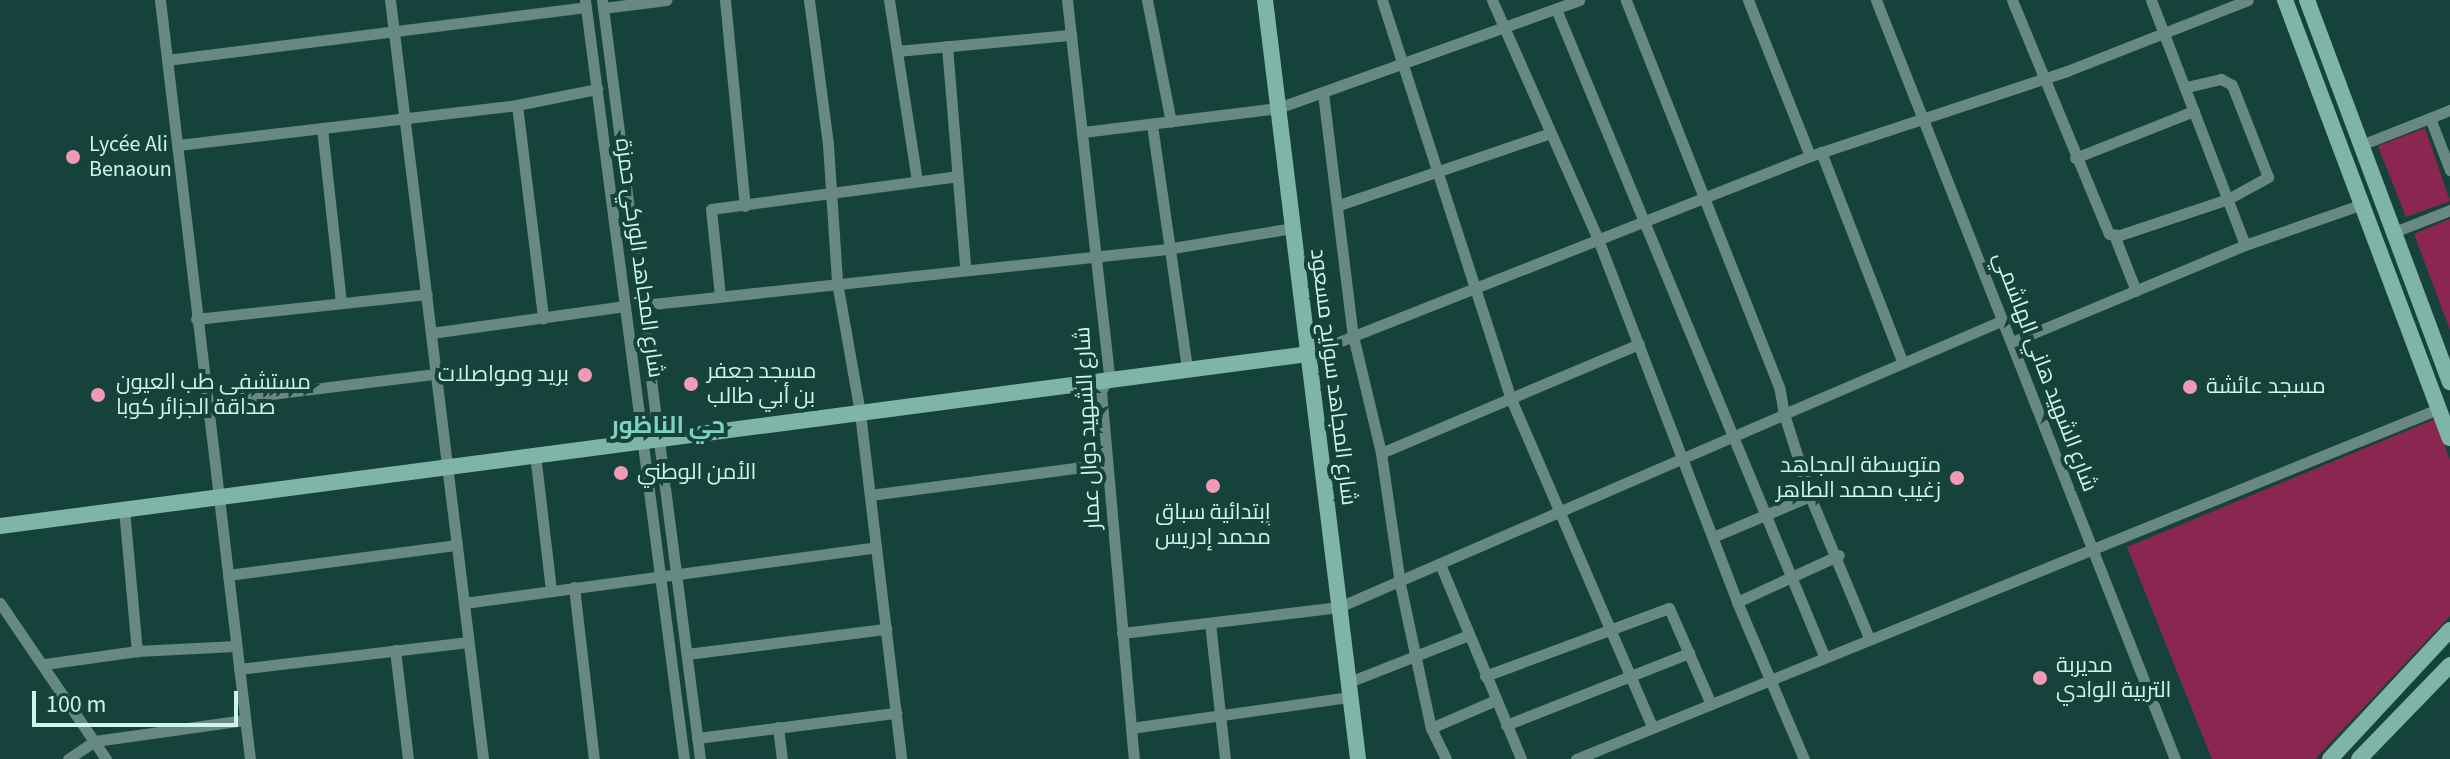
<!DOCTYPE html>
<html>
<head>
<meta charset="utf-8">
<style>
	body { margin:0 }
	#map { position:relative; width:2450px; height:759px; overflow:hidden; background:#15433b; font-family:"Source Sans 3",Cairo,sans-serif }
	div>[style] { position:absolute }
	.green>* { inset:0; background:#8a2650 }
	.street>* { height:11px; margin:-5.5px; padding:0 5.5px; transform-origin:5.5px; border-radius:5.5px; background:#688981 }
	.secondary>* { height:16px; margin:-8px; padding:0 8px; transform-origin:8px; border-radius:8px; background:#7fb4a9 }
	.dots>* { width:22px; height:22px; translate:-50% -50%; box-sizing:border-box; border:4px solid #15433b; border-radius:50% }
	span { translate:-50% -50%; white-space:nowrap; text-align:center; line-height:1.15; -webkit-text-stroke:8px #15433b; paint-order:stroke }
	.poi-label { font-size:22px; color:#cdf5eb }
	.left { translate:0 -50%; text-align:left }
	.right { translate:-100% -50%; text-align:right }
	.street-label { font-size:22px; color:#cdf5eb }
	.neighbourhood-label { font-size:24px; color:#7ed2c0; font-weight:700 }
	.scale { position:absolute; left:32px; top:691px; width:206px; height:36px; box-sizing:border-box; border:4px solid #cdf5eb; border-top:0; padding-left:10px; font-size:24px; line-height:28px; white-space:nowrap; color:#cdf5eb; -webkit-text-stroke:6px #15433b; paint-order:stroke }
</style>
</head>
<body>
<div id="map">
	<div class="green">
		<i style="clip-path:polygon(2425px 128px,2450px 201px,2406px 217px,2378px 146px)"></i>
		<i style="clip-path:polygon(2450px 219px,2450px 330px,2414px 234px)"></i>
		<i style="clip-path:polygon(2435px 419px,2450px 460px,2450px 616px,2315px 759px,2212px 759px,2127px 547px)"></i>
	</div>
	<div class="street">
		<i style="left:160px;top:0;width:764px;rotate:83.24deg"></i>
		<i style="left:390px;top:0;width:765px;rotate:83.01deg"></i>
		<i style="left:585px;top:0;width:765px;rotate:82.57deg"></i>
		<i style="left:602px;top:0;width:765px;rotate:82.64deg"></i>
		<i style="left:725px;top:0;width:207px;rotate:84.5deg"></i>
		<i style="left:809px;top:0;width:146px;rotate:82.5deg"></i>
		<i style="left:828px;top:145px;width:137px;rotate:86.2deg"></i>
		<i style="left:837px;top:282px;width:133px;rotate:80deg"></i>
		<i style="left:860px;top:413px;width:348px;rotate:83.2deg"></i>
		<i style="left:889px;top:0;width:183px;rotate:81.2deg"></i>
		<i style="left:1067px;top:0;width:379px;rotate:83.6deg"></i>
		<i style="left:1109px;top:377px;width:16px;rotate:120deg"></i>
		<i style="left:1101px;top:391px;width:369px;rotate:84.9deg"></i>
		<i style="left:1147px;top:0;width:124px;rotate:78.9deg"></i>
		<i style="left:1382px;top:0;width:419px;rotate:72.1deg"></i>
		<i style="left:1511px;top:399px;width:357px;rotate:66.7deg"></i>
		<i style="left:1492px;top:0;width:265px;rotate:66.1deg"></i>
		<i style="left:1599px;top:242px;width:386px;rotate:69deg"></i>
		<i style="left:1737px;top:602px;width:171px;rotate:66.9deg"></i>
		<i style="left:1748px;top:0;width:168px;rotate:68.3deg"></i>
		<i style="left:1876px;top:0;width:816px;rotate:68.5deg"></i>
		<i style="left:2012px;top:0;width:253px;rotate:67.5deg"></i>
		<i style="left:2109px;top:234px;width:11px;rotate:5deg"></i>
		<i style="left:2120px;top:235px;width:114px;rotate:-18.4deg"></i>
		<i style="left:2228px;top:199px;width:46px;rotate:-28.8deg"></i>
		<i style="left:2268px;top:177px;width:99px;rotate:-111.4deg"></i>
		<i style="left:2232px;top:85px;width:13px;rotate:-151deg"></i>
		<i style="left:2221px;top:79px;width:36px;rotate:167deg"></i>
		<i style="left:2151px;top:0;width:262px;rotate:69deg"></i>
		<i style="left:2245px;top:245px;width:122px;rotate:-19.2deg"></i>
		<i style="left:603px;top:8px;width:64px;rotate:-7.2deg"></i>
		<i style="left:1556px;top:9px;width:700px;rotate:67.5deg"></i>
		<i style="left:947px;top:46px;width:222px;rotate:85.3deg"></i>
		<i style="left:897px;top:51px;width:175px;rotate:-5.3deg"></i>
		<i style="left:167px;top:60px;width:422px;rotate:-7.2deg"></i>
		<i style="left:1323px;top:93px;width:245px;rotate:83deg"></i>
		<i style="left:1353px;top:336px;width:120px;rotate:76.5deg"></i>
		<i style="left:1381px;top:453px;width:132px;rotate:81.7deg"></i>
		<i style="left:1400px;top:584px;width:147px;rotate:77.9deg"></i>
		<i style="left:1431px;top:728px;width:34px;rotate:64deg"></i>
		<i style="left:517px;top:105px;width:215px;rotate:83deg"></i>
		<i style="left:2430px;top:118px;width:56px;rotate:69deg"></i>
		<i style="left:1152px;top:125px;width:246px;rotate:81.8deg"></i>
		<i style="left:322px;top:128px;width:176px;rotate:83.8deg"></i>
		<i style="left:1083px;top:132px;width:196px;rotate:-7deg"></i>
		<i style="left:1278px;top:108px;width:320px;rotate:-19.7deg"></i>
		<i style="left:178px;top:145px;width:341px;rotate:-6.7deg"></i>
		<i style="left:517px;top:105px;width:82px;rotate:-11.3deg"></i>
		<i style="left:2361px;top:145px;width:96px;rotate:-21.5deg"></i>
		<i style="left:1821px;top:152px;width:226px;rotate:68.8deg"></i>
		<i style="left:2075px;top:158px;width:128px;rotate:-21.6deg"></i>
		<i style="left:1339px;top:205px;width:221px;rotate:-18.8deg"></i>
		<i style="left:2394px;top:232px;width:60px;rotate:-21.4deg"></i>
		<i style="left:2114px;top:235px;width:60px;rotate:68.6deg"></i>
		<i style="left:720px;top:296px;width:87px;rotate:-95.9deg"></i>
		<i style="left:711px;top:209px;width:248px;rotate:-7.6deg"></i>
		<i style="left:643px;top:305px;width:527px;rotate:-6.1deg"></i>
		<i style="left:1167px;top:249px;width:128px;rotate:-9.5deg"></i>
		<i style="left:196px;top:319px;width:232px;rotate:-6.2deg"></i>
		<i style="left:431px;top:333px;width:196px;rotate:-7.9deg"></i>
		<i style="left:2012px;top:342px;width:252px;rotate:-22.6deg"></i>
		<i style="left:1308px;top:354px;width:540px;rotate:-21.53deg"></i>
		<i style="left:1810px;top:156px;width:271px;rotate:-18.3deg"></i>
		<i style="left:2067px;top:71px;width:194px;rotate:-21.4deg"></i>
		<i style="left:206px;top:402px;width:231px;rotate:-7deg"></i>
		<i style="left:1381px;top:453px;width:280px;rotate:-22.9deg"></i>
		<i style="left:535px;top:454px;width:137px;rotate:83.3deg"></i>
		<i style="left:870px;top:495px;width:239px;rotate:-7.5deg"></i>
		<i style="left:124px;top:509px;width:143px;rotate:84.8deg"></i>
		<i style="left:137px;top:651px;width:99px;rotate:-2.9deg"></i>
		<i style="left:1713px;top:537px;width:105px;rotate:-22.9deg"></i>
		<i style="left:1440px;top:564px;width:211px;rotate:67.4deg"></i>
		<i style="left:228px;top:575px;width:231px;rotate:-7.5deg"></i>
		<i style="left:574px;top:587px;width:173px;rotate:83.4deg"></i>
		<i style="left:1737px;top:602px;width:112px;rotate:-24.7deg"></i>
		<i style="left:0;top:603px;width:189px;rotate:55.8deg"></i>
		<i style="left:464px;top:603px;width:416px;rotate:-7.7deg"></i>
		<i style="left:1210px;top:623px;width:137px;rotate:83.7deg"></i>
		<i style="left:1122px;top:633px;width:219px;rotate:-6.8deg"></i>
		<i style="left:1339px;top:607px;width:485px;rotate:-23.4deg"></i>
		<i style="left:1784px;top:414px;width:27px;rotate:-100deg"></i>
		<i style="left:1779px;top:387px;width:416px;rotate:-111.6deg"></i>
		<i style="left:1869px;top:638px;width:154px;rotate:-112.6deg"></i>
		<i style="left:1810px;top:496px;width:86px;rotate:-107.6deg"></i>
		<i style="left:1784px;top:414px;width:238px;rotate:-23.2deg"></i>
		<i style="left:395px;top:650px;width:110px;rotate:83.2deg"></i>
		<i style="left:687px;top:654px;width:201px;rotate:-7.2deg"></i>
		<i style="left:45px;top:664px;width:93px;rotate:-8deg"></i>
		<i style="left:239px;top:669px;width:231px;rotate:-6.7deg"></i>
		<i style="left:1485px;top:676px;width:196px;rotate:-20.3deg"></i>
		<i style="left:1669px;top:608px;width:105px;rotate:66.4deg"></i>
		<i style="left:1349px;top:682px;width:129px;rotate:-21.4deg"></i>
		<i style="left:1506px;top:725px;width:197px;rotate:-21.5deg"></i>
		<i style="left:778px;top:727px;width:32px;rotate:83deg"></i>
		<i style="left:1131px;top:728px;width:221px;rotate:-8.1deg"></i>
		<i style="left:1431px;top:728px;width:71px;rotate:-23.3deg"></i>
		<i style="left:697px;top:738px;width:201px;rotate:-7.2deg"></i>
		<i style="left:68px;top:759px;width:32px;rotate:-34deg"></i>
		<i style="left:95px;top:741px;width:151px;rotate:-8deg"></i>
		<i style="left:1576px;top:759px;width:930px;rotate:-22.1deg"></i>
	</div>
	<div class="secondary">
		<i style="left:1265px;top:0;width:765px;rotate:83.01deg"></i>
		<i style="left:2285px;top:0;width:468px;rotate:69.4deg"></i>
		<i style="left:2307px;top:0;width:408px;rotate:69.5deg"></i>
		<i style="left:0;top:526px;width:1319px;rotate:-7.49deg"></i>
		<i style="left:2330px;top:759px;width:176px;rotate:-47.1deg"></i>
		<i style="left:2359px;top:759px;width:131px;rotate:-45.9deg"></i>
	</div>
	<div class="dots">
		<i style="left:73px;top:157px;background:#f09ab6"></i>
		<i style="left:585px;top:375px;background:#f09ab6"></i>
		<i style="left:691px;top:384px;background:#f09ab6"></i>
		<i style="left:2190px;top:387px;background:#f09ab6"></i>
		<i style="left:98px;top:395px;background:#f09ab6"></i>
		<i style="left:621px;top:473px;background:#f09ab6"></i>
		<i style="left:1957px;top:478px;background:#f09ab6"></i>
		<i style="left:1213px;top:486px;background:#f09ab6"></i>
		<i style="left:2040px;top:678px;background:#f09ab6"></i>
	</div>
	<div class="poi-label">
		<span class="left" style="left:89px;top:157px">Lycée Ali<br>Benaoun</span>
		<span class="left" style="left:707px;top:384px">مسجد جعفر<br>بن أبي طالب</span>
		<span class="right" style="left:569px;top:375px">بريد ومواصلات</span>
		<span class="left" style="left:116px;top:395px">مستشفى طب العيون<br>صداقة الجزائر كوبا</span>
		<span class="left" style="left:2206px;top:387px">مسجد عائشة</span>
		<span class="right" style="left:1941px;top:478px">متوسطة المجاهد<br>زغيب محمد الطاهر</span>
		<span class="left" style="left:637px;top:473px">الأمن الوطني</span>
		<span style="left:1213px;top:525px">إبتدائية سباق<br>محمد إدريس</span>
		<span class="left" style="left:2056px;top:678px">مديربة<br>التربية الوادي</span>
	</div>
	<div class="street-label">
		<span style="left:639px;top:258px;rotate:82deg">شارع المجاهد الوركي حمزة</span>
		<span style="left:2045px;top:372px;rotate:69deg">شارع الشهيد هاني الهاشمي</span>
		<span style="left:1333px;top:377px;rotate:83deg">شارع المجاهد سوايح مسعود</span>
		<span style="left:1088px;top:428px;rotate:-93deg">شارع الشهيد دوال عمار</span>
	</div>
	<div class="neighbourhood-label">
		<span style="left:668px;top:426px">حي الناظور</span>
	</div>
	<div class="scale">100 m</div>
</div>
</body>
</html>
